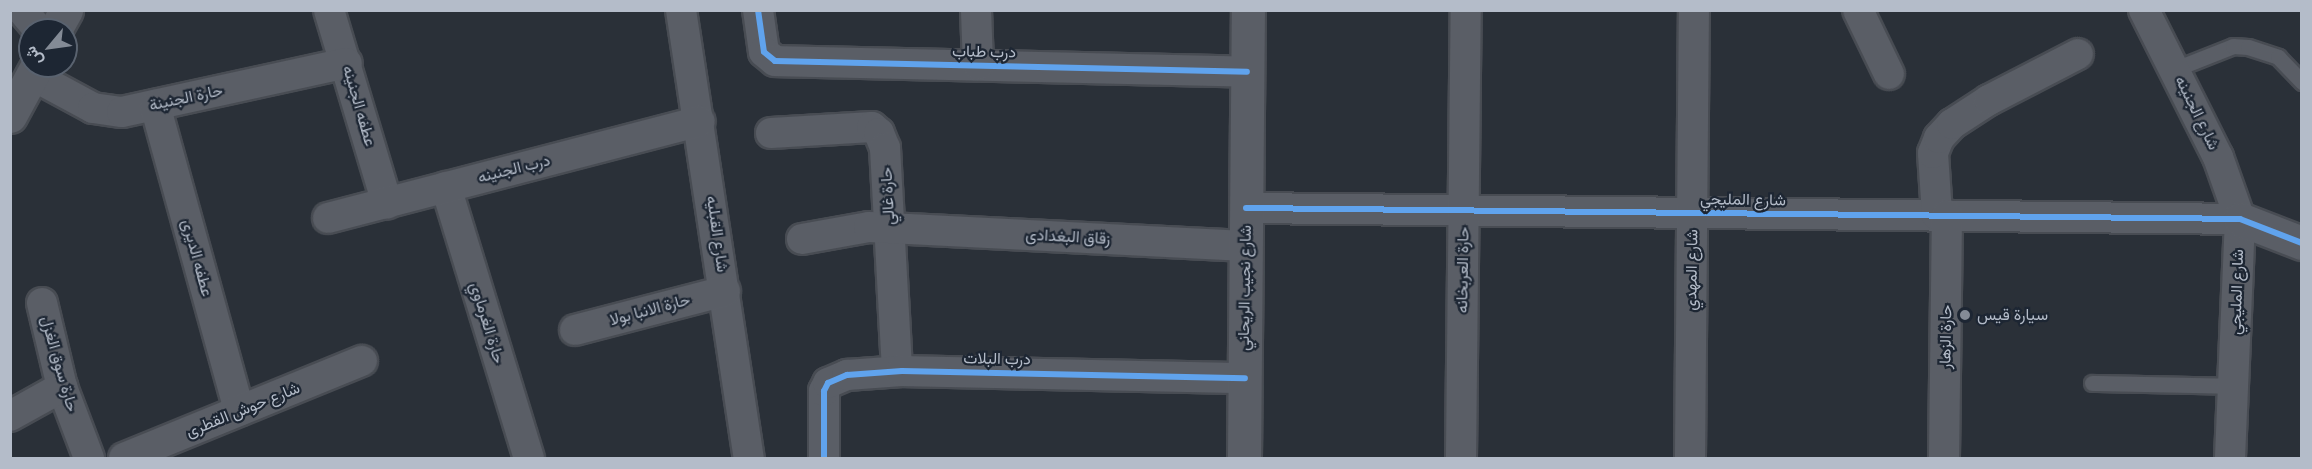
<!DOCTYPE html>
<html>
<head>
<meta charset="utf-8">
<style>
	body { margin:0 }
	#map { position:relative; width:2312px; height:469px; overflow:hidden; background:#2a3038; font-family:Figtree,Vazirmatn,sans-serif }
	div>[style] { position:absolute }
	.roads { filter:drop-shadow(2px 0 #484c53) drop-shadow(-2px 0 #484c53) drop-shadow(0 2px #484c53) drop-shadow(0 -2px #484c53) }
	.service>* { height:15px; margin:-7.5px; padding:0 7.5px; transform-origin:7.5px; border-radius:7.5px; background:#5a5e66 }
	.minor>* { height:30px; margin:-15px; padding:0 15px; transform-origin:15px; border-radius:15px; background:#5a5e66 }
	.tertiary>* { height:33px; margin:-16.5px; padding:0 16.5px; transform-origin:16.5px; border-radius:16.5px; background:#5a5e66 }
	.cycleway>* { height:6px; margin:-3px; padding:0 3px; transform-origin:3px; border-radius:3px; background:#60a3ed }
	.dots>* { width:16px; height:16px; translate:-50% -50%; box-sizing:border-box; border:3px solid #1d2633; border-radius:50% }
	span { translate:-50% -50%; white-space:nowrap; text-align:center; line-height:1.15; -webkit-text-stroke:4.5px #1d2633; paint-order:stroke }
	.street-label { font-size:16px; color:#b4bcc9 }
	.poi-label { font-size:16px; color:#b4bcc9 }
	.left { translate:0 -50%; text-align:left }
	.frame { position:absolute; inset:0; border:12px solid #b4bcc9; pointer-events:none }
	.north { position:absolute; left:18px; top:18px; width:60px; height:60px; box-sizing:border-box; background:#1d2633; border:2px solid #59626f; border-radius:50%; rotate:241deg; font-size:16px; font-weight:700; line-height:24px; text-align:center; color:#b4bcc9 }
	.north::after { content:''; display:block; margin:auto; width:21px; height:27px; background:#848b96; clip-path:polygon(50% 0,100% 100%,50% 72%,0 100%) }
</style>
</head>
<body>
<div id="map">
	<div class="roads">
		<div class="service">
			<i style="left:2175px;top:69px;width:62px;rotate:-21.6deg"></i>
			<i style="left:2233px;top:46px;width:15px;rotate:4deg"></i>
			<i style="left:2248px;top:47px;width:32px;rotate:18deg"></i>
			<i style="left:2278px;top:57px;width:35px;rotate:46deg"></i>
			<i style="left:2092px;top:383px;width:141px;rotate:1.2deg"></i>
		</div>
		<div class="minor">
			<i style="left:22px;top:10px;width:26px;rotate:50deg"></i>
			<i style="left:329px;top:10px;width:202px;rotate:73.3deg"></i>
			<i style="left:681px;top:10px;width:453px;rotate:81.4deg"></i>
			<i style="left:758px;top:10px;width:42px;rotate:81.9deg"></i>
			<i style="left:764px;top:52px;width:14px;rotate:39deg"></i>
			<i style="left:775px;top:61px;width:472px;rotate:1.3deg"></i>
			<i style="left:976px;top:10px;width:55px;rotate:87.9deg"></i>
			<i style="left:1858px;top:10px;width:71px;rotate:64.2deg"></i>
			<i style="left:2144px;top:10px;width:165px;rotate:63.3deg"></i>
			<i style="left:2218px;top:157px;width:66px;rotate:70.5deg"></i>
			<i style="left:2240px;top:219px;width:239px;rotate:92.4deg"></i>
			<i style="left:32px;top:75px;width:69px;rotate:28.4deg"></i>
			<i style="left:93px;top:108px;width:29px;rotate:8deg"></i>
			<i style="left:122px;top:112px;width:230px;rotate:-12.3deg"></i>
			<i style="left:155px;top:105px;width:317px;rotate:74.6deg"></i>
			<i style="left:771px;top:133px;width:101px;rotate:-3.4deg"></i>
			<i style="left:872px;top:127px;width:9px;rotate:41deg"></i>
			<i style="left:879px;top:133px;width:16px;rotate:68deg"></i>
			<i style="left:885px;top:148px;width:223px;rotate:86.9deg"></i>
			<i style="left:446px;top:187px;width:283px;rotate:73deg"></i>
			<i style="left:1246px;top:208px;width:994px;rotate:0.63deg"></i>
			<i style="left:1937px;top:215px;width:62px;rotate:-93.7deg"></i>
			<i style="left:1933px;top:153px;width:16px;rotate:-68deg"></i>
			<i style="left:1939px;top:138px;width:19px;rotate:-47deg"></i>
			<i style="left:1952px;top:124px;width:44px;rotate:-33deg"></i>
			<i style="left:1989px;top:100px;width:100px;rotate:-27.3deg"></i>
			<i style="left:328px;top:218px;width:384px;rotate:-14.6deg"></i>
			<i style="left:802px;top:239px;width:68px;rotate:-10.2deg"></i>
			<i style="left:869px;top:227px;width:377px;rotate:2.9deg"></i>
			<i style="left:42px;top:303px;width:86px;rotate:76.6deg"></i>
			<i style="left:62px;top:387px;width:76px;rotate:69.2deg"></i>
			<i style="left:575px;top:330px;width:155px;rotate:-14.6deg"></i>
			<i style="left:10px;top:416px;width:60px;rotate:-29.1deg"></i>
			<i style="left:124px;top:458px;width:257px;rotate:-22.2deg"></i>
			<i style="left:824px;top:458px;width:67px;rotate:-90deg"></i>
			<i style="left:824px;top:391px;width:9px;rotate:-63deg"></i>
			<i style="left:828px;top:383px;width:21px;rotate:-23deg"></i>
			<i style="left:847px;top:375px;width:55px;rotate:-4.2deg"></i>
			<i style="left:902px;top:371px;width:343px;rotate:1.2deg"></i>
			<i style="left:1461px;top:458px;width:448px;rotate:-89.4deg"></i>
			<i style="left:1690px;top:458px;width:448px;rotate:-89.5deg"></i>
			<i style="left:1944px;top:458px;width:243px;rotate:-89.3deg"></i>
		</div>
		<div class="tertiary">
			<i style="left:55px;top:30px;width:23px;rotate:-61deg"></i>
			<i style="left:10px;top:116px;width:57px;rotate:-61.6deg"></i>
			<i style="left:2240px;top:219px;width:66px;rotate:21.2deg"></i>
			<i style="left:1244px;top:458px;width:448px;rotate:-89.5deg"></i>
		</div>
	</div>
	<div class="cycleway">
		<i style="left:758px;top:10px;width:42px;rotate:81.9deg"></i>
		<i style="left:764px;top:52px;width:14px;rotate:39deg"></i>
		<i style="left:775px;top:61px;width:472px;rotate:1.3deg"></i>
		<i style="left:1246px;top:208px;width:994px;rotate:0.63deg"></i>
		<i style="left:2240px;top:219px;width:66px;rotate:21.2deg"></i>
		<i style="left:824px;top:458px;width:67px;rotate:-90deg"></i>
		<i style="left:824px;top:391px;width:9px;rotate:-63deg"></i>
		<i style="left:828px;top:383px;width:21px;rotate:-23deg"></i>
		<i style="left:847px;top:375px;width:55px;rotate:-4.2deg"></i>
		<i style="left:902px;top:371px;width:343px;rotate:1.2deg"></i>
	</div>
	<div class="dots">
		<i style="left:1965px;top:315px;background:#848b96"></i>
	</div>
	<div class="street-label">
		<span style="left:984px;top:52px;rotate:1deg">درب طباب</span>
		<span style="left:186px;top:98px;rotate:-12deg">حارة الجنينة</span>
		<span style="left:359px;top:106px;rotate:74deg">عطفه الجنينه</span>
		<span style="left:2197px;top:113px;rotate:64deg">شارع الجنينه</span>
		<span style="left:514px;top:169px;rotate:-14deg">درب الجنينه</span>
		<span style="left:888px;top:196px;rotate:-93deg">حارة غالي</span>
		<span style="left:1743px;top:200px;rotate:1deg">شارع المليجي</span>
		<span style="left:717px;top:234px;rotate:82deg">شارع القبليه</span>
		<span style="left:1068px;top:237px;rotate:3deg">زقاق البغدادى</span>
		<span style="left:197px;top:258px;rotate:75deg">عطفه الديرى</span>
		<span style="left:1463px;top:270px;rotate:-89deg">حارة العربخانه</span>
		<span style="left:1692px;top:270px;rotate:-89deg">شارع المهدي</span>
		<span style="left:1245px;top:288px;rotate:-89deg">شارع نجيب الريحاني</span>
		<span style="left:2237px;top:292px;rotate:-88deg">شارع المليجي</span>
		<span style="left:650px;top:310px;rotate:-15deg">حارة الانبا بولا</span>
		<span style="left:487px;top:323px;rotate:73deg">حارة الغرماوي</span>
		<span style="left:1946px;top:337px;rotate:-89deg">حارة الزهار</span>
		<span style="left:997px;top:359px;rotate:1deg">درب البلات</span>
		<span style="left:59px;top:364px;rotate:74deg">حارة سوق الغزل</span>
		<span style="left:243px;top:410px;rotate:-22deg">شارع حوش القطرى</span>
	</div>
	<div class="poi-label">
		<span class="left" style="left:1977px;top:315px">سيارة قيس</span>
	</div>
	<div class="frame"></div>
	<div class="north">ش</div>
</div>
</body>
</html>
